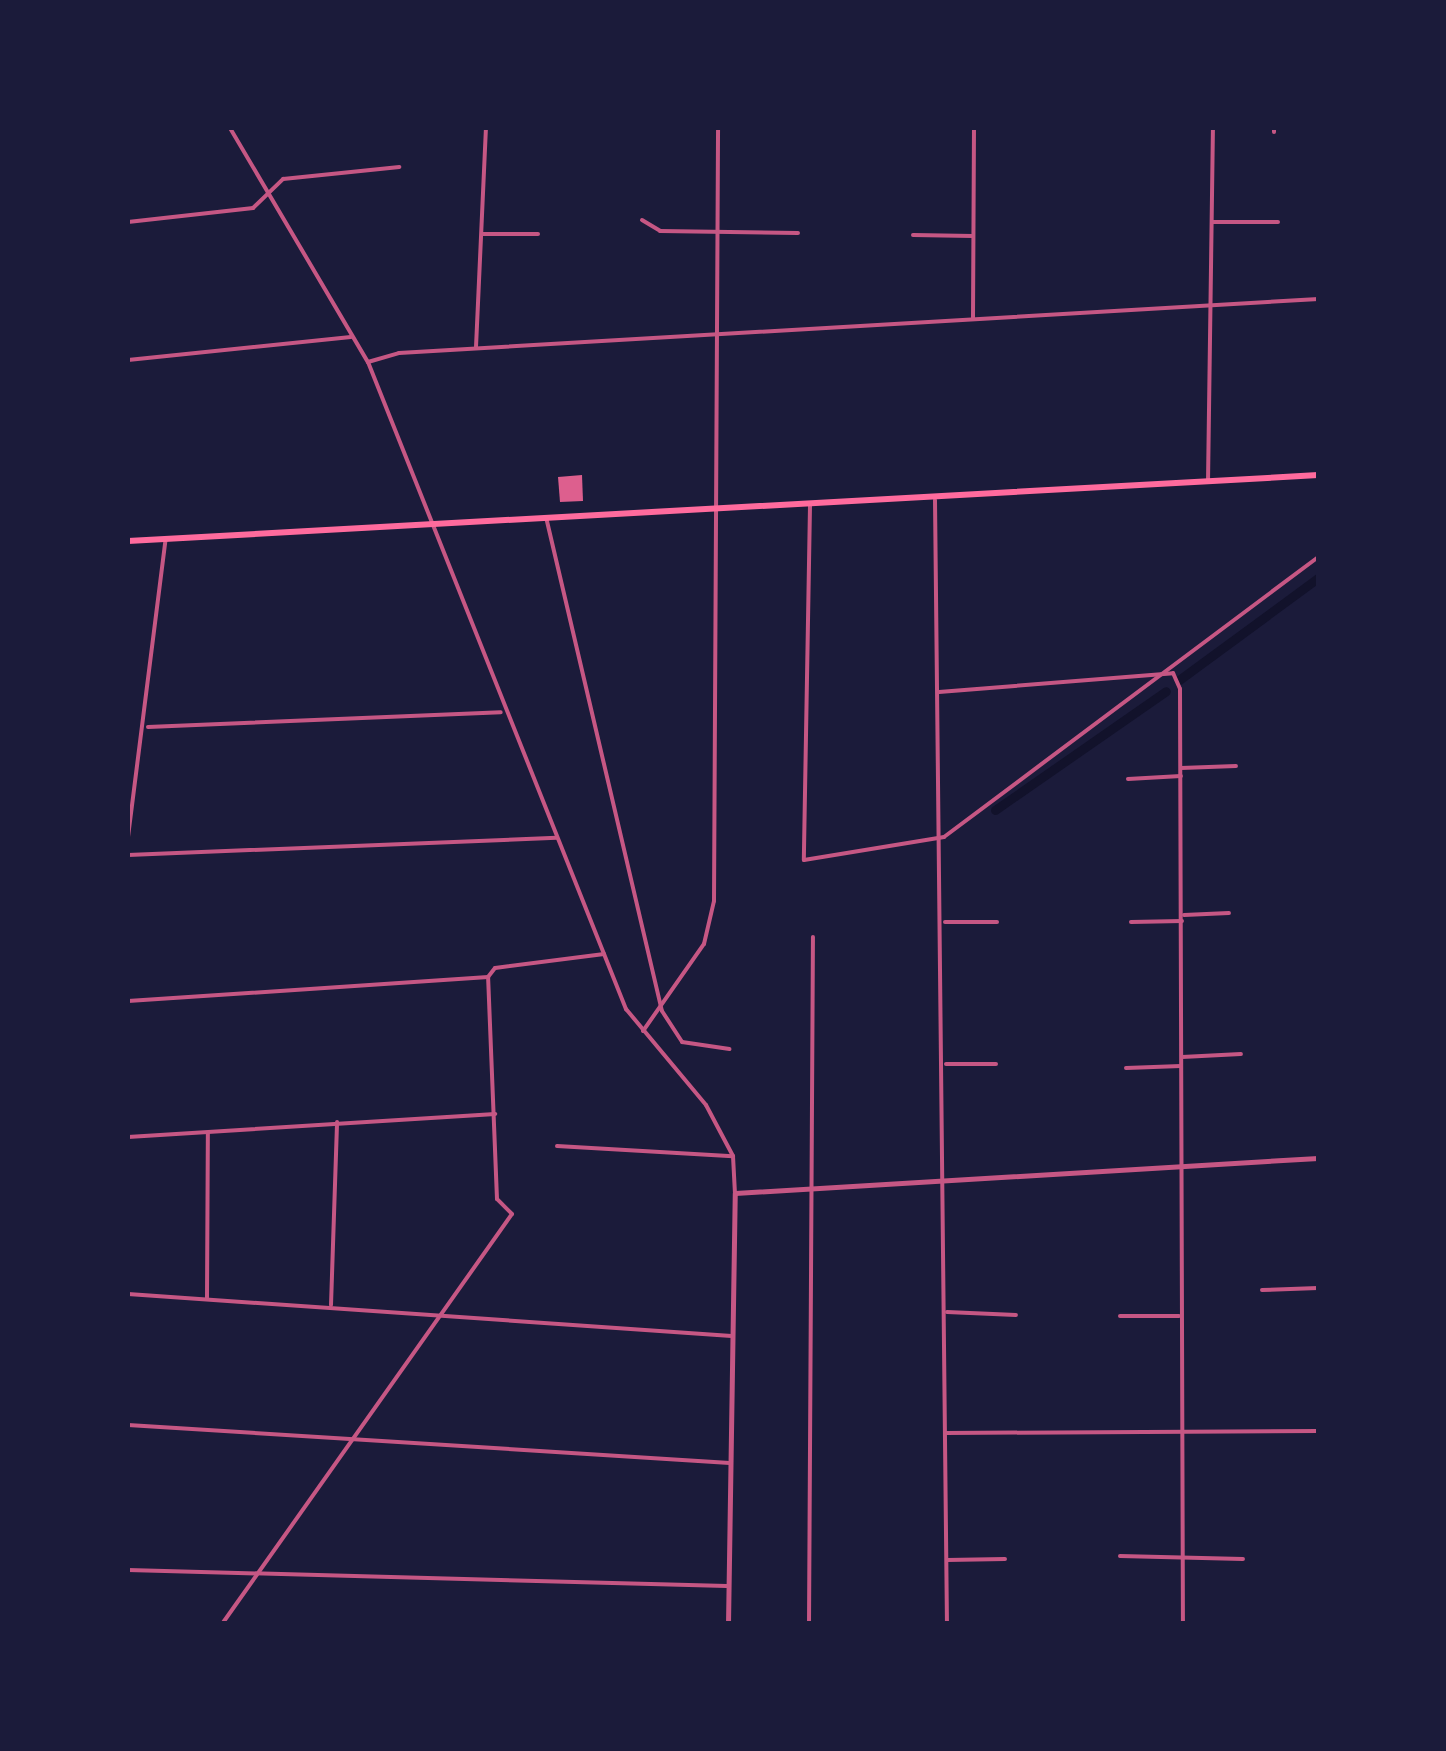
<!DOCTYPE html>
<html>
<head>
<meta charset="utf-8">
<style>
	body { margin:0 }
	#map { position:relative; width:1446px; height:1751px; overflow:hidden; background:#1b1b3a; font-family:"Exo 2",sans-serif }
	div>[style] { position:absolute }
	.canal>* { height:9px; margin:-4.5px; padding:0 4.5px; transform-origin:4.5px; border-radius:4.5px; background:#12122b }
	.building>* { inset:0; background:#dd5f8e }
	.minor>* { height:4px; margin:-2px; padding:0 2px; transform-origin:2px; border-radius:2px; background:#c65784 }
	.tertiary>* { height:5px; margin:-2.5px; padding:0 2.5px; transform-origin:2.5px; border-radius:2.5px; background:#c65784 }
	.secondary>* { height:6px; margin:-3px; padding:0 3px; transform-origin:3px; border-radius:3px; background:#ff6b9d }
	span { translate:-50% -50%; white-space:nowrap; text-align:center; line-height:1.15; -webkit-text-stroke:8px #1b1b3a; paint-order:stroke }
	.frame { position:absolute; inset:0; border:130px solid #1b1b3a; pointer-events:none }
</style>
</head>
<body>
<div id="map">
	<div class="canal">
		<i style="left:1179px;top:680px;width:172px;rotate:-36.3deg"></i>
		<i style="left:995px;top:810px;width:208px;rotate:-34.8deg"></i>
	</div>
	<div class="building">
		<i style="clip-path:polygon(582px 475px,583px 501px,560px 502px,558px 477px)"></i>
	</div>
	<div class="minor">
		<i style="left:230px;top:128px;width:272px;rotate:59.5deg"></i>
		<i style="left:368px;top:362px;width:697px;rotate:68.26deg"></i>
		<i style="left:626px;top:1009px;width:125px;rotate:50.2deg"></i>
		<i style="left:706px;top:1105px;width:58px;rotate:62.1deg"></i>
		<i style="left:733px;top:1156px;width:37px;rotate:87deg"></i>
		<i style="left:1274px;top:128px;width:4px;rotate:90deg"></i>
		<i style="left:642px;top:220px;width:21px;rotate:31deg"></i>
		<i style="left:660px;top:231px;width:138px;rotate:0.8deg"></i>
		<i style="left:128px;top:222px;width:126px;rotate:-6.4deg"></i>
		<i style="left:253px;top:208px;width:42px;rotate:-44deg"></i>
		<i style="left:283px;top:179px;width:117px;rotate:-5.9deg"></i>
		<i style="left:1212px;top:222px;width:66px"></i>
		<i style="left:483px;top:234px;width:55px"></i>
		<i style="left:913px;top:235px;width:60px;rotate:1deg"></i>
		<i style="left:973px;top:318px;width:190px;rotate:-89.7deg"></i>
		<i style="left:476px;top:347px;width:219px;rotate:-87.4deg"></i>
		<i style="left:128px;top:360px;width:224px;rotate:-5.9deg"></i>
		<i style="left:368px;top:362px;width:32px;rotate:-16deg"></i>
		<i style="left:399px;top:353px;width:921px;rotate:-3.36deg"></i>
		<i style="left:1208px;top:482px;width:354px;rotate:-89.2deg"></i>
		<i style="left:935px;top:500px;width:1124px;rotate:89.39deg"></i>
		<i style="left:810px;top:506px;width:354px;rotate:91deg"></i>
		<i style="left:804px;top:860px;width:142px;rotate:-9.3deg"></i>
		<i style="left:944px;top:837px;width:467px;rotate:-36.8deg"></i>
		<i style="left:546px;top:517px;width:507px;rotate:76.79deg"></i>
		<i style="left:662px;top:1011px;width:37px;rotate:57deg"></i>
		<i style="left:682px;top:1042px;width:48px;rotate:8.5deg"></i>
		<i style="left:939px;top:692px;width:235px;rotate:-4.6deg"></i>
		<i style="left:1173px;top:673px;width:17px;rotate:66deg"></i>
		<i style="left:1180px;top:689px;width:935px;rotate:89.82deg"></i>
		<i style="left:148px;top:727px;width:353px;rotate:-2.4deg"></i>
		<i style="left:1181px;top:768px;width:55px;rotate:-2.1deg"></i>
		<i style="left:1128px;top:779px;width:53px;rotate:-3.2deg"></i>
		<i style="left:128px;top:837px;width:301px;rotate:-82.8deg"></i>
		<i style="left:128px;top:855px;width:429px;rotate:-2.3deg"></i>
		<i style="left:1184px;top:915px;width:45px;rotate:-2.5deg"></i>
		<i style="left:945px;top:922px;width:52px"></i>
		<i style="left:1131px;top:922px;width:51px;rotate:-1.1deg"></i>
		<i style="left:128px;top:1001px;width:361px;rotate:-3.8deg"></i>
		<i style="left:488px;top:977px;width:11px;rotate:-52deg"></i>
		<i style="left:495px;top:968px;width:110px;rotate:-7.3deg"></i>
		<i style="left:643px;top:1031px;width:106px;rotate:-55deg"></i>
		<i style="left:704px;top:944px;width:44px;rotate:-76.9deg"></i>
		<i style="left:714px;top:901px;width:773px;rotate:-89.7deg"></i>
		<i style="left:1182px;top:1057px;width:59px;rotate:-2.9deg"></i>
		<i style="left:946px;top:1064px;width:50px"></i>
		<i style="left:1126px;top:1068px;width:55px;rotate:-2.1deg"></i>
		<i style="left:128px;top:1137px;width:368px;rotate:-3.6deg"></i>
		<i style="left:557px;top:1146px;width:176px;rotate:3.3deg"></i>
		<i style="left:1262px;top:1290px;width:56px;rotate:-2deg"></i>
		<i style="left:128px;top:1294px;width:605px;rotate:3.98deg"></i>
		<i style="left:207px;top:1298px;width:165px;rotate:-89.7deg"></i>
		<i style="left:331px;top:1305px;width:183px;rotate:-88.1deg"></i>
		<i style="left:947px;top:1312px;width:69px;rotate:2.5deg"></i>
		<i style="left:1120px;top:1316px;width:59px"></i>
		<i style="left:128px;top:1425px;width:603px;rotate:3.61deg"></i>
		<i style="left:946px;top:1433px;width:372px;rotate:-0.3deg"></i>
		<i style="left:1120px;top:1556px;width:123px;rotate:1.4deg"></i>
		<i style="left:947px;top:1560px;width:58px;rotate:-1deg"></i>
		<i style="left:128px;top:1570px;width:599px;rotate:1.53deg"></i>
		<i style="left:222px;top:1624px;width:502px;rotate:-54.73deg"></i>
		<i style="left:512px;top:1214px;width:21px;rotate:-135deg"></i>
		<i style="left:497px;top:1199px;width:222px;rotate:-92.3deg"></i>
		<i style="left:809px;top:1624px;width:687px;rotate:-89.67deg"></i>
	</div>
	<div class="tertiary">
		<i style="left:728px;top:1624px;width:431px;rotate:-89.1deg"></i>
		<i style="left:735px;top:1193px;width:584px;rotate:-3.44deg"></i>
	</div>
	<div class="secondary">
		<i style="left:128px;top:541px;width:1192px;rotate:-3.17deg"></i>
	</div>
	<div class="frame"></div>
</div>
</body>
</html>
